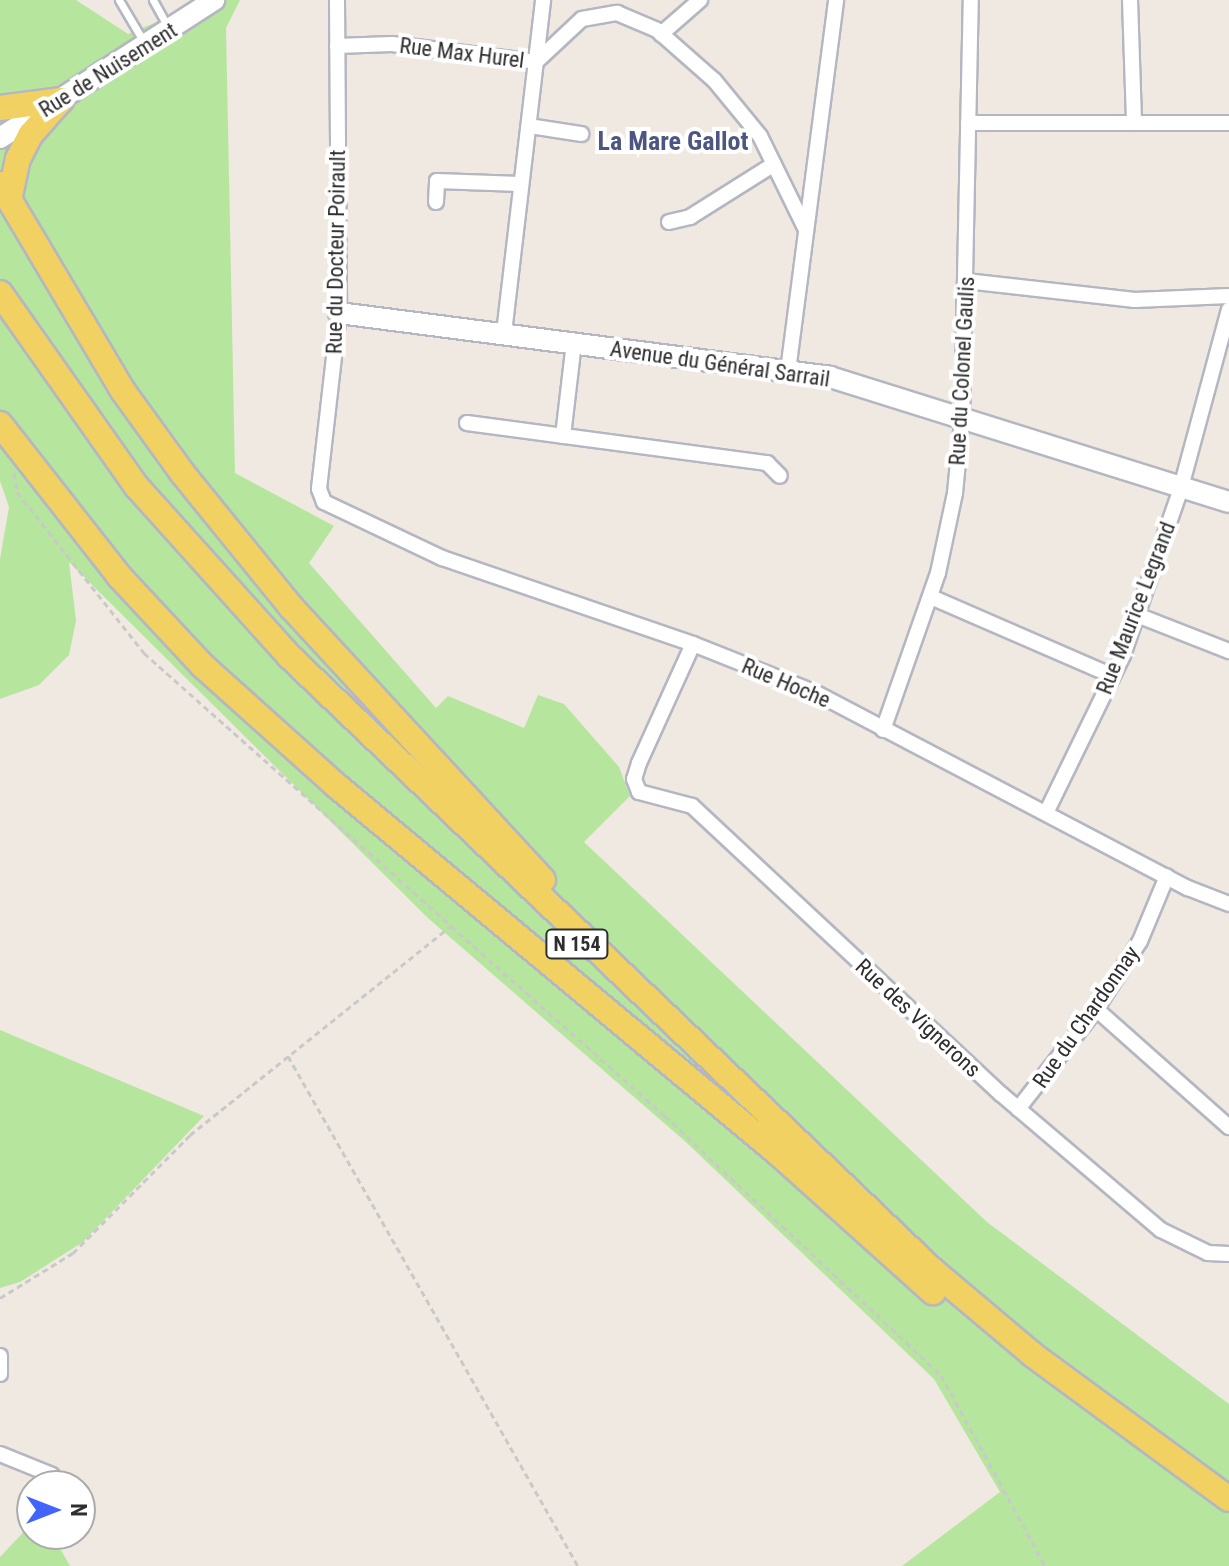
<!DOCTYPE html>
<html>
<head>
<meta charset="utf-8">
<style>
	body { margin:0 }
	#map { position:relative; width:1229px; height:1566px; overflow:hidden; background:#efe9e1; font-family:"Roboto Condensed",sans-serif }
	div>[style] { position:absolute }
	.green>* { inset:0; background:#b6e59e }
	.path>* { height:3px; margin-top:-1.5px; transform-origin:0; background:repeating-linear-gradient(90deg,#c9c9c9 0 6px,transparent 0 10px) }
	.roads { filter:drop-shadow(2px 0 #b4b7c1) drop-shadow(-2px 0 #b4b7c1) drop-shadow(0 2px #b4b7c1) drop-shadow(0 -2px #b4b7c1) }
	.lane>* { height:7px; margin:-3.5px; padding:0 3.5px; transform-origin:3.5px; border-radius:3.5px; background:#fff }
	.street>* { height:14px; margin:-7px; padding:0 7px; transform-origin:7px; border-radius:7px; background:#fff }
	.secondary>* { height:20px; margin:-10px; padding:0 10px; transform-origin:10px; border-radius:10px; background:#fff }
	.primary>* { height:24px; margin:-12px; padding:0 12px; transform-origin:12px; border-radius:12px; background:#f2d163 }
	span { translate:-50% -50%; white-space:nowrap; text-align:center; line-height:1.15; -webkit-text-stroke:8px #fff; paint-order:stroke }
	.shield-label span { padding:2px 6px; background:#fff; border:2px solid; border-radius:6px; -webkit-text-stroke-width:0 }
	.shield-label { font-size:20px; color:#2e2e2e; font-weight:700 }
	.street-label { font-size:22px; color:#2e2e2e }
	.quarter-label { font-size:26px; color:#4d5680; font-weight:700 }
	.north { position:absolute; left:16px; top:1470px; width:80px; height:80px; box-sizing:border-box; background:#fff; border:2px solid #ababab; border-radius:50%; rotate:90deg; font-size:22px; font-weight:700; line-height:32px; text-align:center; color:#2e2e2e }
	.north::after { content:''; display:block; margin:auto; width:28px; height:36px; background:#4264fb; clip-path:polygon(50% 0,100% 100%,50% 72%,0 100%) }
</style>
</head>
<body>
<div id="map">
	<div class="green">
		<i style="clip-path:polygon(0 0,76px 0,128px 34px,209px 0,240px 0,226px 28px,235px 473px,334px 526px,309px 563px,436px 708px,448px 696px,524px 728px,538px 695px,564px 704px,619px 767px,630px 796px,584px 842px,987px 1222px,1229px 1404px,1229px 1566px,902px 1566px,1000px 1492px,934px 1379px,687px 1143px,429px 919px,69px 562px,76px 621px,69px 655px,39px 685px,0 699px,0 559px,9px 507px,0 481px)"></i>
		<i style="clip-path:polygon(0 1030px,204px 1116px,83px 1242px,20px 1282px,0 1288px)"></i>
		<i style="clip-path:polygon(32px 1523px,32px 1534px,52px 1534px,70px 1566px,0 1566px,0 1557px)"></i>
	</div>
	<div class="path">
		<i style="left:14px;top:473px;width:19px;rotate:81deg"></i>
		<i style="left:17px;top:492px;width:205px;rotate:51.7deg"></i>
		<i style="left:144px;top:653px;width:411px;rotate:41.6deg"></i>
		<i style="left:288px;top:1056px;width:587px;rotate:60.38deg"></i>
		<i style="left:0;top:1298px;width:86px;rotate:-31.7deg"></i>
		<i style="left:73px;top:1253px;width:166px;rotate:-45.2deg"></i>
		<i style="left:190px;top:1135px;width:334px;rotate:-38.7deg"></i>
		<i style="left:451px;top:926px;width:286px;rotate:41.6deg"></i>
		<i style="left:665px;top:1116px;width:378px;rotate:43.2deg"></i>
		<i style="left:941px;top:1375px;width:217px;rotate:61.4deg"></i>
	</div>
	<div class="roads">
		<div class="lane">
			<i style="left:119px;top:0;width:51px;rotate:59.4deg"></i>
			<i style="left:153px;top:0;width:33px;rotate:61deg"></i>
		</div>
		<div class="street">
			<i style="left:337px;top:0;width:313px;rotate:89.6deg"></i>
			<i style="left:339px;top:313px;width:177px;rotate:96.5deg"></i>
			<i style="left:319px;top:489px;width:14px;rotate:69deg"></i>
			<i style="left:324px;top:502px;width:131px;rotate:25.4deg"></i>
			<i style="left:442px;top:558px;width:265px;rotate:18.9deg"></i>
			<i style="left:693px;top:644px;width:132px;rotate:21.7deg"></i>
			<i style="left:816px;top:693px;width:420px;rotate:27.7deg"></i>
			<i style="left:1188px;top:888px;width:44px;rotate:21.3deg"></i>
			<i style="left:1130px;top:0;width:123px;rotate:88.1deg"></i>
			<i style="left:661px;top:34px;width:52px;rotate:-41.1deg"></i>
			<i style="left:337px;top:46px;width:55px;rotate:-2.1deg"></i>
			<i style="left:392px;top:44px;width:145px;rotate:7.1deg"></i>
			<i style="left:536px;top:62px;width:63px;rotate:-43.1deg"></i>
			<i style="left:582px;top:19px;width:36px;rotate:-10deg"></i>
			<i style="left:617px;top:13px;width:43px;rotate:23deg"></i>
			<i style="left:657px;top:30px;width:76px;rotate:41.3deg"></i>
			<i style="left:714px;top:80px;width:72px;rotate:50.6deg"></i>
			<i style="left:760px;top:136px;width:105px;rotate:63.9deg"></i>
			<i style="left:968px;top:123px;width:261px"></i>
			<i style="left:529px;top:126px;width:53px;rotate:8.7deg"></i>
			<i style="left:436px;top:202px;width:21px;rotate:-87deg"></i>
			<i style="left:437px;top:181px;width:83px;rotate:2.1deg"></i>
			<i style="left:669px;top:222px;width:22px;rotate:-13deg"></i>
			<i style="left:690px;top:217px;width:99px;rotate:-32.2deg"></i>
			<i style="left:966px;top:281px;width:170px;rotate:6.4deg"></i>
			<i style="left:1135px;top:300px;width:94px;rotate:-2.4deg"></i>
			<i style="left:504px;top:333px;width:335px;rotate:-83.3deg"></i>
			<i style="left:788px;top:371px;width:374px;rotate:-82.6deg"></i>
			<i style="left:467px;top:423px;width:303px;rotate:7.6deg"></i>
			<i style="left:767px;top:463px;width:18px;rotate:45deg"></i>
			<i style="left:563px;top:436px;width:94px;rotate:-83.3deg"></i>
			<i style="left:931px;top:597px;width:198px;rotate:23.5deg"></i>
			<i style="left:1137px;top:615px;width:99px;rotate:21.4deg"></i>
			<i style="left:693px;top:644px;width:131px;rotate:114.4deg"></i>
			<i style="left:639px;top:763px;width:17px;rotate:107deg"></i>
			<i style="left:634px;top:779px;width:14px;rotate:69deg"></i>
			<i style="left:639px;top:792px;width:55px;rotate:14.8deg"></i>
			<i style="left:692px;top:806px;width:422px;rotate:43deg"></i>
			<i style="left:1001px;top:1094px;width:210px;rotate:40.4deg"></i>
			<i style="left:1161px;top:1230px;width:52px;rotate:26.1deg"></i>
			<i style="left:1208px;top:1253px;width:21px;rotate:3deg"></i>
			<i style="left:883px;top:730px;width:166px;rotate:-70.7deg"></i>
			<i style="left:938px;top:573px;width:82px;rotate:-78deg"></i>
			<i style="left:955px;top:493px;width:73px;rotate:-84.5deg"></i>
			<i style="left:962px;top:420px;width:420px;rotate:-88.8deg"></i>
			<i style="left:1047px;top:811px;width:174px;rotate:-64deg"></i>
			<i style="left:1123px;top:655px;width:174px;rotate:-70.8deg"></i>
			<i style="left:1180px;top:491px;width:188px;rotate:-74.9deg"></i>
			<i style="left:1096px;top:1009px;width:178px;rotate:41.6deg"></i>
			<i style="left:1018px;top:1109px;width:127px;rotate:-52deg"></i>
			<i style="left:1096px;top:1009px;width:81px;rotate:-57.1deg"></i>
			<i style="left:1140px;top:941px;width:70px;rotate:-67.4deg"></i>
			<i style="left:0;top:1356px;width:18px;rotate:90deg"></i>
			<i style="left:0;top:1454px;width:56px;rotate:22deg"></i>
		</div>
		<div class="secondary">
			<i style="left:0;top:138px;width:255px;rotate:-32.8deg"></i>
			<i style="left:339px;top:313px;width:495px;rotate:7.4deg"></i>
			<i style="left:830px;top:377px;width:418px;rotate:17.4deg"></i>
		</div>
		<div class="primary">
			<i style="left:0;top:108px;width:62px;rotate:-7.5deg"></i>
			<i style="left:0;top:184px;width:241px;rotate:59.3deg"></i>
			<i style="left:123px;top:391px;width:102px;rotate:54.1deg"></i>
			<i style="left:183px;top:474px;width:173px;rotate:50.9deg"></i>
			<i style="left:292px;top:608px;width:370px;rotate:47.3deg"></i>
			<i style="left:10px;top:196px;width:38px;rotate:-78deg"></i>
			<i style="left:18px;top:159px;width:28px;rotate:-63deg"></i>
			<i style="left:31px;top:134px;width:45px;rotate:-48.6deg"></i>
			<i style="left:0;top:293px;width:237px;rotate:54.8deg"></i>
			<i style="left:137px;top:487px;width:229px;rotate:48deg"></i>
			<i style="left:290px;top:657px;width:886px;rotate:43.67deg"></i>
			<i style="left:931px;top:1269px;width:133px;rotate:40.1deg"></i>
			<i style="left:1033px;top:1355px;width:243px;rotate:36.3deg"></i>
			<i style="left:0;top:424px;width:193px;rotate:51.9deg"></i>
			<i style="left:119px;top:576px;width:123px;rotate:47deg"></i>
			<i style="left:203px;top:666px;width:181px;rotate:41.9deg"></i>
			<i style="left:338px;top:787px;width:574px;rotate:39.77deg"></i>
			<i style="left:779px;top:1154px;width:207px;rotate:41.9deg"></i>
		</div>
	</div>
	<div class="shield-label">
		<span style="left:577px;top:944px">N 154</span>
	</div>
	<div class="street-label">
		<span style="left:462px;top:53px;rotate:7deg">Rue Max Hurel</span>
		<span style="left:108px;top:70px;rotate:-32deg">Rue de Nuisement</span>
		<span style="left:336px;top:252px;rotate:-89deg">Rue du Docteur Poirault</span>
		<span style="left:720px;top:364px;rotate:8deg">Avenue du Général Sarrail</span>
		<span style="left:962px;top:371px;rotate:-87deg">Rue du Colonel Gaulis</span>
		<span style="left:1136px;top:608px;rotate:-69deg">Rue Maurice Legrand</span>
		<span style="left:786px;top:683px;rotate:23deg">Rue Hoche</span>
		<span style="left:1086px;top:1017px;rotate:-55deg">Rue du Chardonnay</span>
		<span style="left:918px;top:1018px;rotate:43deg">Rue des Vignerons</span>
	</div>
	<div class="quarter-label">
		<span style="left:673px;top:142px">La Mare Gallot</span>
	</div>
	<div class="north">N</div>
</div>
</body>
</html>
